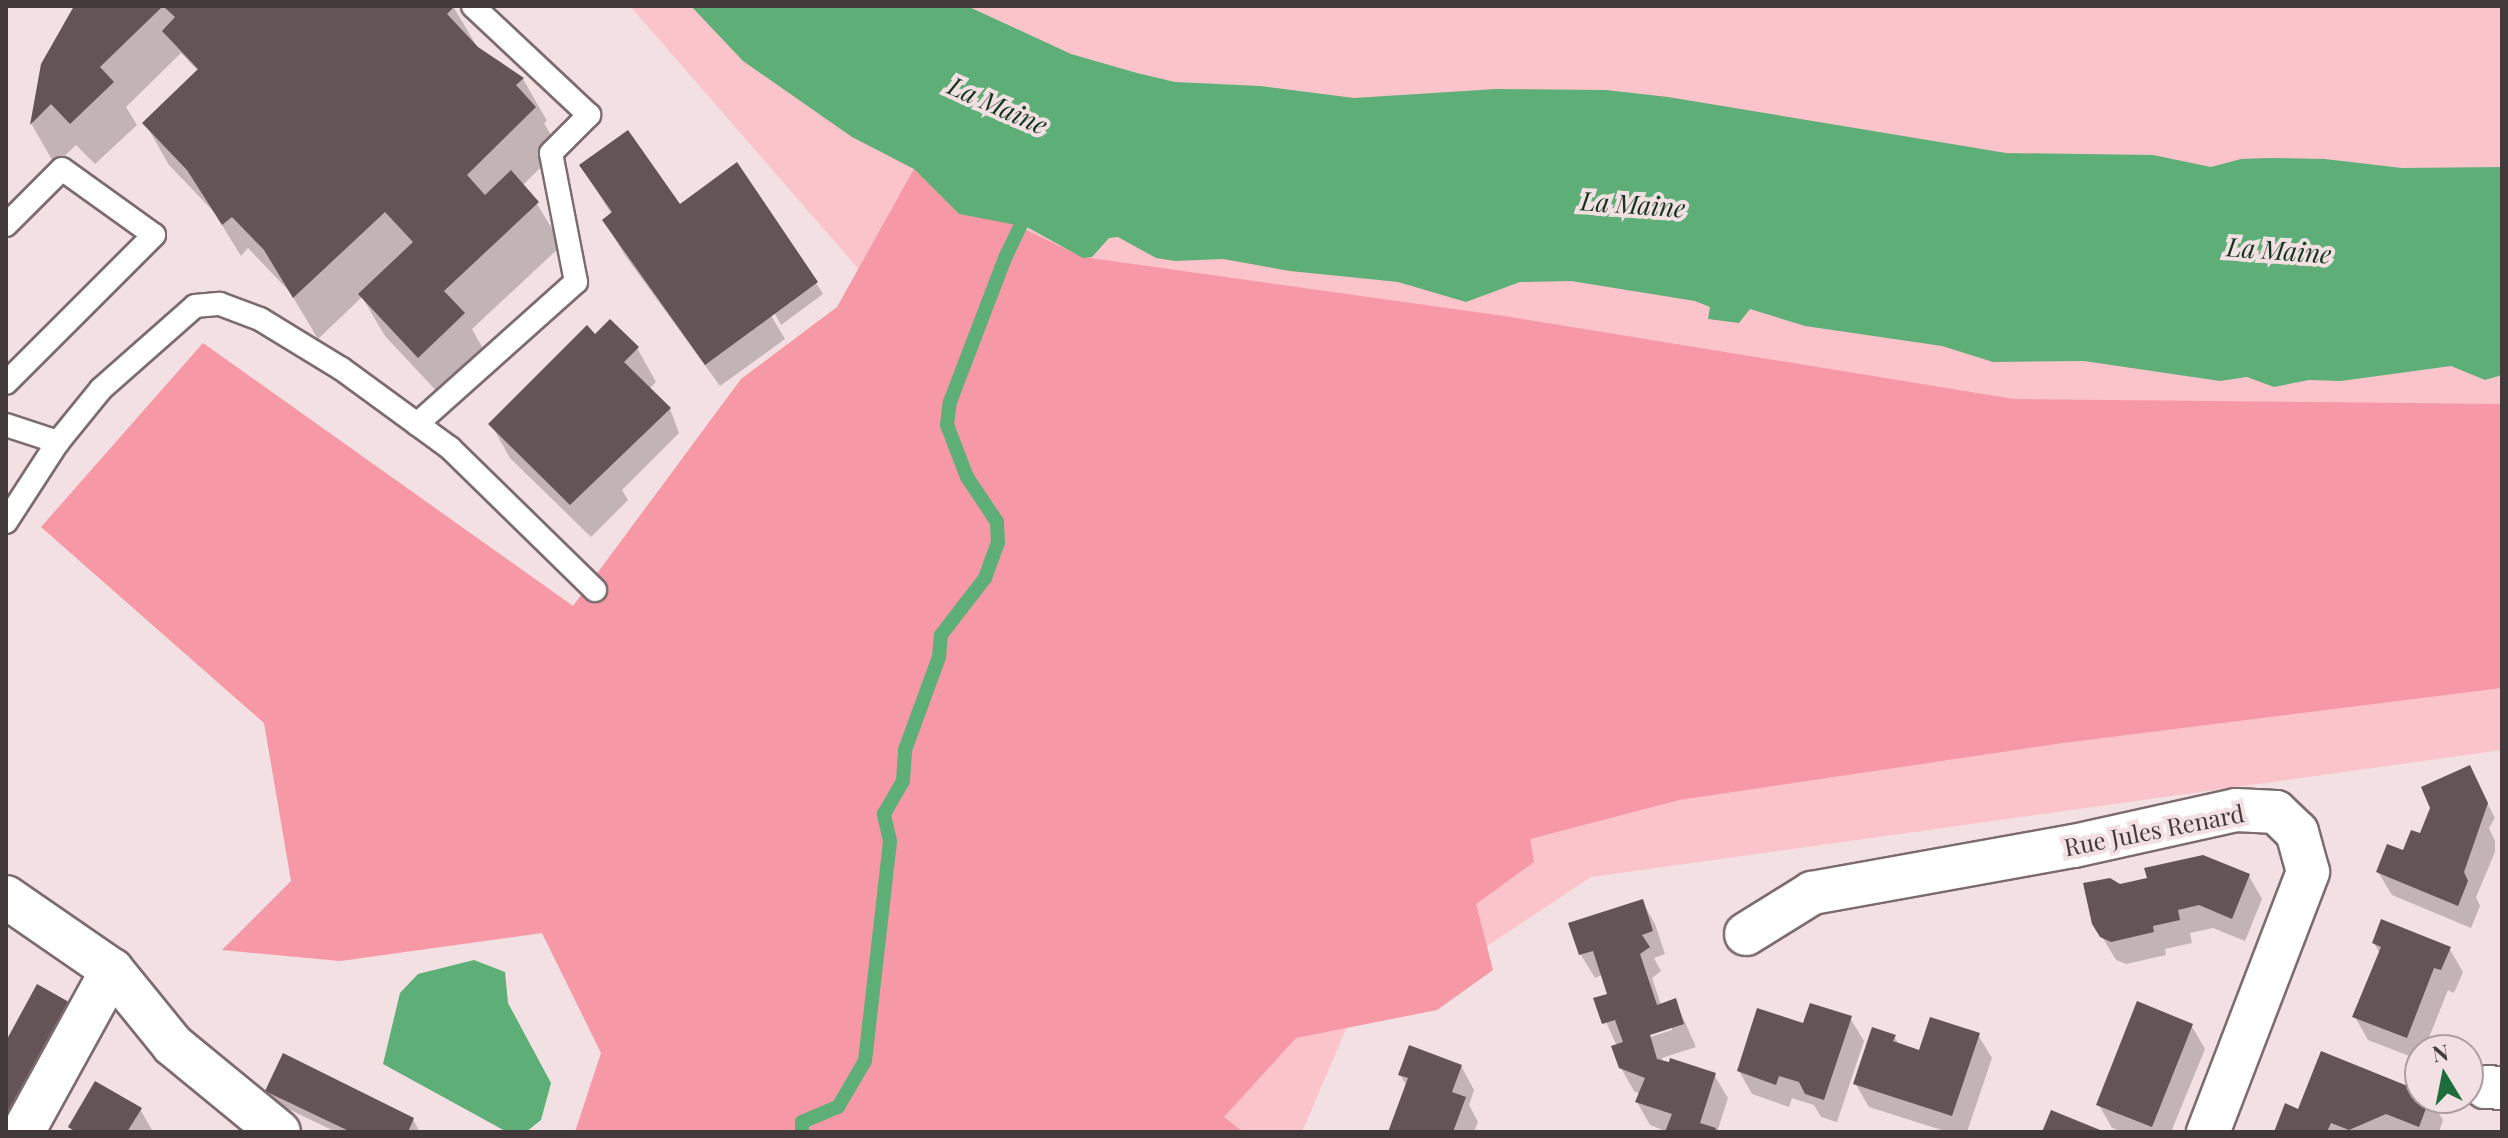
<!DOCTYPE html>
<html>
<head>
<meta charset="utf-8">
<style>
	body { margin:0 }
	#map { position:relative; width:2508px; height:1138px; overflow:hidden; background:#f3e0e2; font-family:"Playfair Display",serif }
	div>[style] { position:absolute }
	.green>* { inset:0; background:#fac4ca }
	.forest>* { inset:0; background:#f698a5 }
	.water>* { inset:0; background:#5eae77 }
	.shadow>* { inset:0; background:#0003 }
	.stream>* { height:14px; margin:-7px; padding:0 7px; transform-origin:7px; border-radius:7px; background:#5eae77 }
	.building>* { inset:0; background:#645456 }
	.roads { filter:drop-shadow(2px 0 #7c6c6e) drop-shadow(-2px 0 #7c6c6e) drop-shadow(0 2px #7c6c6e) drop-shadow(0 -2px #7c6c6e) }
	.service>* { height:22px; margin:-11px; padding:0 11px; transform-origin:11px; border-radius:11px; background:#fff }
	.minor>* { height:42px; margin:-21px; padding:0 21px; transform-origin:21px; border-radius:21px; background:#fff }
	span { translate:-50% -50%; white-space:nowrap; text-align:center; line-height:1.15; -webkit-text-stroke:8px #f3e0e2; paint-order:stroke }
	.street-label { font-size:24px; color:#41393a }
	.water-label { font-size:26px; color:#12351e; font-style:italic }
	.frame { position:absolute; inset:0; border:8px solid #41393a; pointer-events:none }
	.north { position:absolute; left:2404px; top:1034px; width:80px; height:80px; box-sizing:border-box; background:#f3e0e2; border:2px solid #ac9d9f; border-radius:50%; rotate:350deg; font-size:22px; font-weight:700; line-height:32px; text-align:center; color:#41393a }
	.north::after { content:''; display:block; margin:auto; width:28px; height:36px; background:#1d6c3c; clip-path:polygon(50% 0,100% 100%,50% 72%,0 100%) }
</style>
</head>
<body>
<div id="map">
	<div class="green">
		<i style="clip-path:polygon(630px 6px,2502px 6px,2502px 750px,1591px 877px,1469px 958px,1358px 1001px,1302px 1132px,716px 1132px,862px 273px)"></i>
	</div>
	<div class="forest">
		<i style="clip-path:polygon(914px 169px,959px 214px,1011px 223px,1083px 257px,1504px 316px,2014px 399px,2502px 404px,2502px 688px,2063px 743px,1679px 800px,1530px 839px,1534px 862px,1476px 904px,1493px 970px,1437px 1010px,1296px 1038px,1224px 1117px,1243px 1132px,575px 1132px,601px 1053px,542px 933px,340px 961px,222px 950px,291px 881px,264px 723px,41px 527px,203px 343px,573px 606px,741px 379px,837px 307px)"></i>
	</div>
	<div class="water">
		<i style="clip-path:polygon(691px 6px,967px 6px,1071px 54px,1137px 73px,1175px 82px,1260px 86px,1354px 98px,1496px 89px,1606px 90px,1668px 97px,2006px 153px,2153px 155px,2211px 167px,2241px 159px,2268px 158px,2325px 159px,2402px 168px,2502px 167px,2502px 375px,2485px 380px,2451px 366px,2341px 381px,2309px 380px,2274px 387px,2247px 377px,2220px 381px,2084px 361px,1993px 362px,1942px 346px,1805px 326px,1750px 309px,1739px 323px,1708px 319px,1710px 307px,1695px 301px,1571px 281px,1520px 282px,1466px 302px,1398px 282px,1290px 271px,1223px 259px,1175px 261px,1156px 258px,1118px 237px,1109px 238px,1092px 257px,1083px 258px,1027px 227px,959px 214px,914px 169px,852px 137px,743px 61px)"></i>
		<i style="clip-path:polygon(474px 960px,505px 972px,508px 1003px,551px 1083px,541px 1120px,526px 1132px,507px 1132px,383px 1064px,400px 993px,418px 974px)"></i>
	</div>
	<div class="shadow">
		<i style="clip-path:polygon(76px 6px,453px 6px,479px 50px,523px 79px,547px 121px,544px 123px,559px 149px,522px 186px,537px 204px,562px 245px,472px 329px,487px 356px,443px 398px,385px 336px,362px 297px,318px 339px,290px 292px,248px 248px,241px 256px,214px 212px,169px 165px,145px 123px,198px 71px,181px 53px,126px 107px,137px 125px,95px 164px,76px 145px,55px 165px,32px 125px,43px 65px)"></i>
		<i style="clip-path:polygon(581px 166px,679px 206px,816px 283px,823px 294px,781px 325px,770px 305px,766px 307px,785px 339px,720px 386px,624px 254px,604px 220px,612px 215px)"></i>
		<i style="clip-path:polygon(596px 337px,637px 348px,656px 382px,649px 389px,670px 409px,679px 433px,622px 490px,628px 500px,591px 537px,510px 458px,491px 424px)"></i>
		<i style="clip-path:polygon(2469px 767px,2495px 818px,2489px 828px,2495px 841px,2495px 852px,2476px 897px,2480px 906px,2471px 928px,2392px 895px,2378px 872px,2408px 855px)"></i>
		<i style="clip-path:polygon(2249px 876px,2262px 899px,2245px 941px,2213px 928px,2190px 933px,2192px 943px,2165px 949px,2166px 955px,2126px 964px,2116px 960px,2094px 923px,2120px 886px)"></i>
		<i style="clip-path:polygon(evenodd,1642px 901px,1655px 924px,1665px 954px,1654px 958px,1661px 971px,1652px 978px,1661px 1005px,1675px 1000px,1696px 1047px,1662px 1058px,1663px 1062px,1714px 1075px,1728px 1098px,1717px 1132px,1667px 1132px,1650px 1125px,1637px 1102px,1640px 1094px,1634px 1091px,1621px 1068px,1617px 1046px,1596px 1000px,1609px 995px,1602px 975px,1595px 978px,1581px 955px,1571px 924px,1642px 901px,1672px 1026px,1672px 1030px,1641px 1040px,1640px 1036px,1672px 1026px)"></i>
		<i style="clip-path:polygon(2374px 943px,2449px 948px,2463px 972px,2454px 993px,2448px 990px,2424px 1050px,2420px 1050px,2420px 1060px,2368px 1040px,2355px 1017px,2380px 954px)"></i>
		<i style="clip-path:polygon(1850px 1018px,1864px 1041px,1837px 1122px,1821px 1117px,1814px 1105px,1792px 1098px,1789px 1107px,1752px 1094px,1739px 1071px)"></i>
		<i style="clip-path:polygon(2191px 1025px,2205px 1049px,2171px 1132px,2122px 1132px,2112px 1128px,2099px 1105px)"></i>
		<i style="clip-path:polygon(1978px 1035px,1992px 1058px,1967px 1132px,1948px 1132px,1869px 1107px,1855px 1083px,1894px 1036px,1900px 1046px,1920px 1053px)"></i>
		<i style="clip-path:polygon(1461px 1066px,1474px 1090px,1469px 1105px,1478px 1122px,1474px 1132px,1390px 1132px,1407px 1086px,1400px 1075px)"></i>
		<i style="clip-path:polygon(267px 1091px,413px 1119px,419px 1131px,336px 1132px,274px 1102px)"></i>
		<i style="clip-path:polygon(2420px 1093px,2420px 1098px,2430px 1098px,2443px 1120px,2439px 1132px,2276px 1132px,2299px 1111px)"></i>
		<i style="clip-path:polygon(140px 1109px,153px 1132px,73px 1132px,70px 1127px)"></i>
	</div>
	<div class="stream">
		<i style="left:802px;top:1132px;width:10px;rotate:-90deg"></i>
		<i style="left:802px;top:1122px;width:39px;rotate:-23deg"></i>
		<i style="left:838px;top:1107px;width:53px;rotate:-59.6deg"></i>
		<i style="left:865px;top:1061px;width:221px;rotate:-83.5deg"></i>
		<i style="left:890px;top:841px;width:28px;rotate:-103deg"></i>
		<i style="left:884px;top:814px;width:38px;rotate:-60deg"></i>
		<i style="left:903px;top:781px;width:31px;rotate:-86deg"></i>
		<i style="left:905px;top:750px;width:99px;rotate:-69.9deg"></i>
		<i style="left:939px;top:657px;width:22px;rotate:-85deg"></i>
		<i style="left:941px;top:635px;width:72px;rotate:-52.3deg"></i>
		<i style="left:985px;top:578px;width:37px;rotate:-70deg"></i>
		<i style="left:998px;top:543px;width:21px;rotate:-93deg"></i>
		<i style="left:997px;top:522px;width:54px;rotate:-123.7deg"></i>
		<i style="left:967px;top:477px;width:56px;rotate:-111deg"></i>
		<i style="left:947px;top:425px;width:23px;rotate:-83deg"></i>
		<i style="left:950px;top:402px;width:154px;rotate:-69.1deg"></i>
		<i style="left:1005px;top:258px;width:53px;rotate:-64.4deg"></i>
	</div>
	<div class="building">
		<i style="clip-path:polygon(74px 6px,455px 6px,447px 14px,478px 47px,524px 78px,516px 85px,536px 107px,467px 175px,485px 195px,511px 170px,539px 202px,444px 291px,465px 313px,418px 358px,358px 294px,413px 242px,385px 212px,293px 298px,264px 250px,232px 217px,222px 225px,187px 170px,142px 123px,198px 69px,162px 31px,175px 17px,163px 6px,100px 67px,114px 82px,70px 124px,51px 104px,30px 125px,41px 64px)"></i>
		<i style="clip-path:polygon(628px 130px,680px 204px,737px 162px,818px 282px,705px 365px,602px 220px,612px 212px,579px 165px)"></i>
		<i style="clip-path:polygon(610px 319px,639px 347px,624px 362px,671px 408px,570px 505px,488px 424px,587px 325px,595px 334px)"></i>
		<i style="clip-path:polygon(2470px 765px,2488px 803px,2464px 872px,2468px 881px,2458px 906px,2376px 872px,2387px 844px,2403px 850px,2411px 830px,2420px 833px,2430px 808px,2421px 787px)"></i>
		<i style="clip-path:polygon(2203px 855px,2250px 874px,2232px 919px,2199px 905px,2178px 910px,2180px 920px,2153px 926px,2154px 932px,2111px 942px,2100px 937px,2092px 924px,2083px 883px,2110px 878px,2120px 884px,2147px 878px,2144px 868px)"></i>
		<i style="clip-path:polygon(1643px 899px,1653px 931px,1642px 935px,1650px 947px,1640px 954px,1657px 1005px,1676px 998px,1684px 1024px,1650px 1035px,1657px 1059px,1669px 1062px,1670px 1058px,1716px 1073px,1700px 1123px,1716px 1128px,1715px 1132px,1665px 1132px,1672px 1114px,1635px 1102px,1645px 1078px,1619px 1068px,1611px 1046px,1623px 1042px,1615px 1020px,1602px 1024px,1593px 998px,1607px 994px,1593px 951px,1579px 955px,1568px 923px)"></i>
		<i style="clip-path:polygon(2381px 919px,2451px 947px,2441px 970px,2434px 968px,2407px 1038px,2352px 1017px,2381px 947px,2372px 943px)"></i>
		<i style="clip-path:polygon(37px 984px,76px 1006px,6px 1132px,6px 1041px)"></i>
		<i style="clip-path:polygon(2137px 1001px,2193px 1024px,2152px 1127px,2096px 1105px)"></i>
		<i style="clip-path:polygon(1810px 1003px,1852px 1016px,1824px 1100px,1805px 1094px,1799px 1082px,1779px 1076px,1776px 1085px,1737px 1071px,1757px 1008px,1803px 1023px)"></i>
		<i style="clip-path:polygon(1930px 1017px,1980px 1033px,1952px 1116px,1853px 1084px,1872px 1027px,1896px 1035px,1893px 1041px,1919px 1050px)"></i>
		<i style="clip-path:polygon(1409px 1045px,1462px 1065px,1452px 1092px,1466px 1097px,1453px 1132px,1388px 1132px,1408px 1078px,1398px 1075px)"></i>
		<i style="clip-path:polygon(2321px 1051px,2420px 1091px,2420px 1098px,2430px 1098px,2419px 1127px,2386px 1114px,2349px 1130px,2331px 1123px,2327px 1132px,2274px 1132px,2285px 1103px,2298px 1109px)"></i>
		<i style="clip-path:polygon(283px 1053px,414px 1118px,408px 1132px,351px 1132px,265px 1091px)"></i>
		<i style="clip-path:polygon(95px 1081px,142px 1108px,127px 1132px,76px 1132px,68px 1127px)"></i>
		<i style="clip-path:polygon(2051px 1110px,2105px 1132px,2042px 1132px)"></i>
	</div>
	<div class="roads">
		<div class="service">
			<i style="left:6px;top:225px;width:79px;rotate:-45deg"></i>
			<i style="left:62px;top:169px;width:113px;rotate:35.7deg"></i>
			<i style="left:154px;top:235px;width:209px;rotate:135deg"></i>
			<i style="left:417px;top:424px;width:213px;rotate:-41.8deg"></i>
			<i style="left:576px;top:282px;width:131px;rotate:-101deg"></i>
			<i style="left:551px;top:153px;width:54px;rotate:-45deg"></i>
			<i style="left:589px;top:115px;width:159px;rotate:-136.8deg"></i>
			<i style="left:6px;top:425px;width:55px;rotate:18.1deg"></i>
			<i style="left:6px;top:522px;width:95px;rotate:-57deg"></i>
			<i style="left:58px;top:442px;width:68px;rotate:-50.9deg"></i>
			<i style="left:101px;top:389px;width:125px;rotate:-41.4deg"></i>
			<i style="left:195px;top:306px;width:25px;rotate:-5deg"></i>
			<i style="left:220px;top:304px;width:43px;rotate:20.6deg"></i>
			<i style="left:260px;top:319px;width:96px;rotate:31.4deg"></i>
			<i style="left:342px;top:369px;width:134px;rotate:36.2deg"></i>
			<i style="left:450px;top:448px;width:203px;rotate:44.4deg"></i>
		</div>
		<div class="minor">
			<i style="left:6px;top:897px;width:129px;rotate:34.6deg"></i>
			<i style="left:112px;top:970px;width:97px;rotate:50.9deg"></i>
			<i style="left:173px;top:1045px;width:137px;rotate:39.4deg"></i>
			<i style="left:1746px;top:934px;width:78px;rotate:-31.8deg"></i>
			<i style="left:1812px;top:893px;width:266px;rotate:-10.2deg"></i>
			<i style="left:2074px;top:846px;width:166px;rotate:-12.5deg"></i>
			<i style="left:2236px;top:810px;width:40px;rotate:2.9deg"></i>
			<i style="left:2276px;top:812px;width:29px;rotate:44deg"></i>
			<i style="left:2297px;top:832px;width:41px;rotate:74.6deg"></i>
			<i style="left:2308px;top:872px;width:279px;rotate:111deg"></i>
			<i style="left:2485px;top:1087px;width:17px;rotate:3deg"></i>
			<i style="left:23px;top:1132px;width:185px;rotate:-61.2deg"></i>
		</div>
	</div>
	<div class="street-label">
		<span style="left:2154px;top:830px;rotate:-11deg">Rue Jules Renard</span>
	</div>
	<div class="water-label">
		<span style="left:998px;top:105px;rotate:24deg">La Maine</span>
		<span style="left:1633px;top:204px;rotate:4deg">La Maine</span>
		<span style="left:2279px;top:250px;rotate:4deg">La Maine</span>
	</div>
	<div class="frame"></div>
	<div class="north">N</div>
</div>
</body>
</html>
